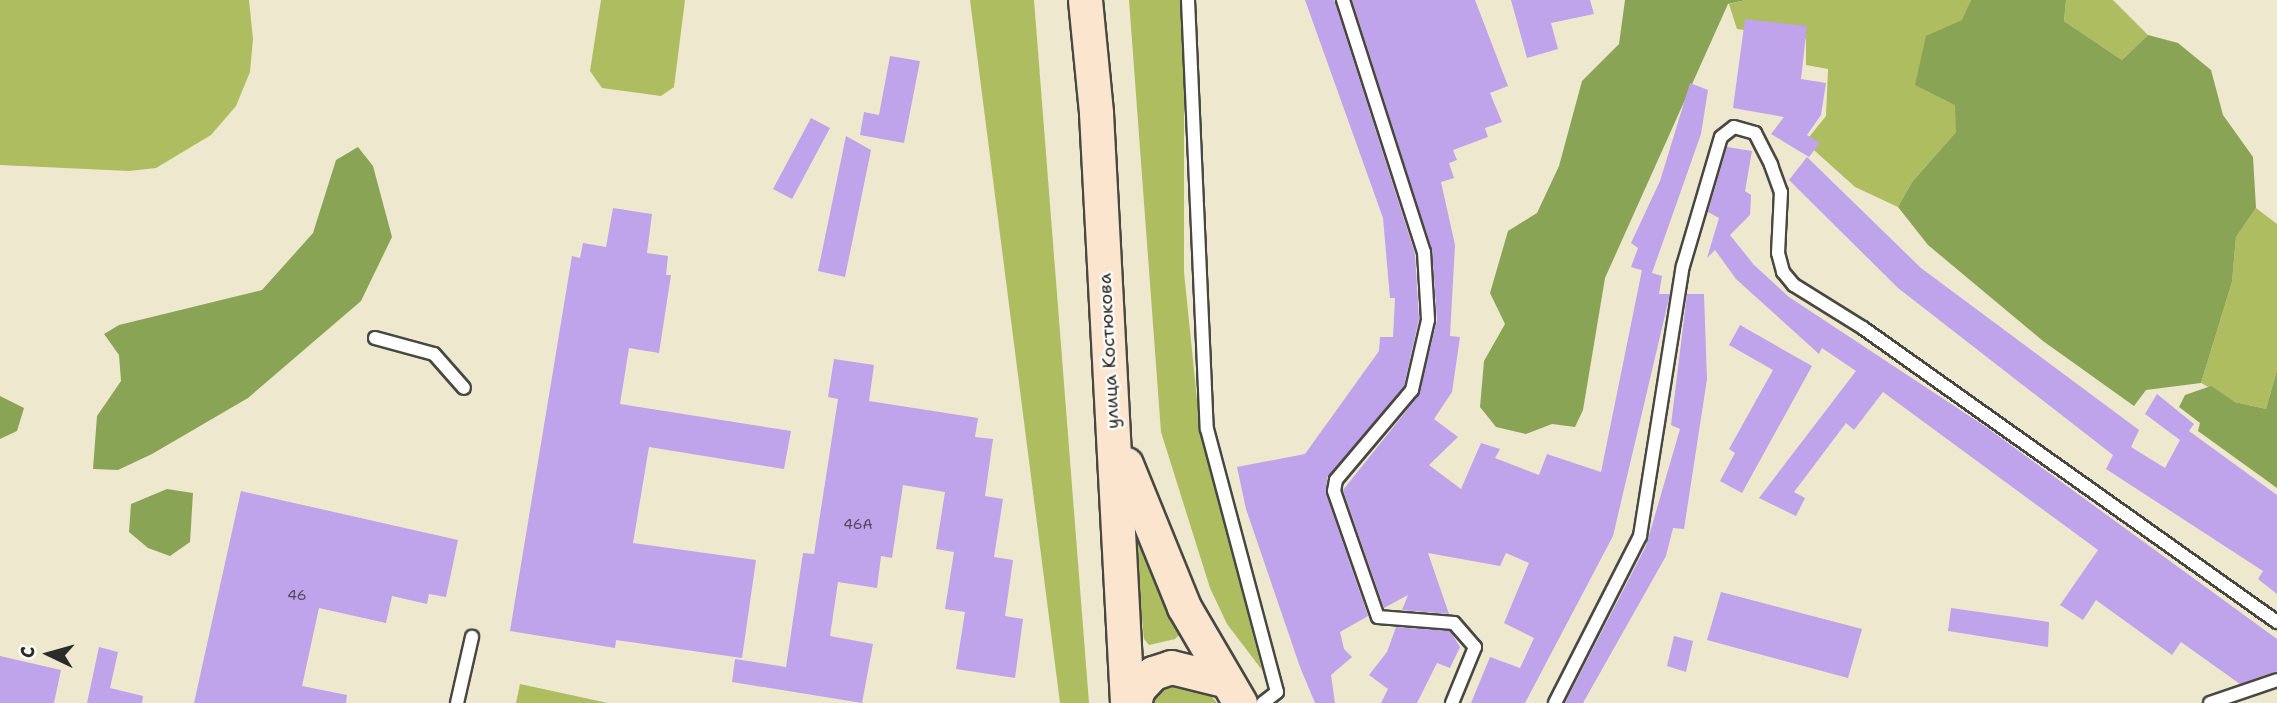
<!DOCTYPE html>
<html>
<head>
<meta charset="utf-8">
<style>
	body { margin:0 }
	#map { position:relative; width:2277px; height:703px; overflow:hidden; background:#eee9ce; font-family:"Shantell Sans",sans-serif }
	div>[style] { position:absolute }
	.green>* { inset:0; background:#adbd60 }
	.forest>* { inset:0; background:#8aa456 }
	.building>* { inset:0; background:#bfa3eb }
	.roads { filter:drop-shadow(2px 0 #484843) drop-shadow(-2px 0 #484843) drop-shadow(0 2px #484843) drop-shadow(0 -2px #484843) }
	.service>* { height:12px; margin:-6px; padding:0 6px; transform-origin:6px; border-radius:6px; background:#fff }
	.secondary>* { height:33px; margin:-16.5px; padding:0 16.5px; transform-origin:16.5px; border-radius:16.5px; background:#fbe5cf }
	span { translate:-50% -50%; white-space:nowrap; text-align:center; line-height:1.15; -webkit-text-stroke:5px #fdfcf7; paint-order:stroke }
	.number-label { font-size:14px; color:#50495b }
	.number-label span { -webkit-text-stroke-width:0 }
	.street-label { font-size:18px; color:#2b2b2b }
	.north { position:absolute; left:14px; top:619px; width:70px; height:70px; -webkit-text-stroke:5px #fdfcf7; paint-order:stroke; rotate:275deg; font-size:19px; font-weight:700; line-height:28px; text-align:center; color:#2b2b2b }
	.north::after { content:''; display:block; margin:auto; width:24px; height:32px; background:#2b2b2b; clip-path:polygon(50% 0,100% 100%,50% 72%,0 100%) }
</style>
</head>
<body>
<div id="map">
	<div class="green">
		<i style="clip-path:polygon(0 0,249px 0,253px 39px,250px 72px,236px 106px,211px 135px,156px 168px,129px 171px,0 165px)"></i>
		<i style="clip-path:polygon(601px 0,685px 0,674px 87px,661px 96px,602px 88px,590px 71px)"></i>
		<i style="clip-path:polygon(970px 0,1034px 0,1089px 703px,1060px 703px)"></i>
		<i style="clip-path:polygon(1129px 0,1184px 0,1184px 272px,1200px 429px,1262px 670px,1227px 624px,1210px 588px,1161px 432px)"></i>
		<i style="clip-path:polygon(1746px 0,1971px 0,1963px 20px,1956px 132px,1912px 182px,1898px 207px,1855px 187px,1805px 142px,1826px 116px,1828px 69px,1806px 65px,1806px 39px,1737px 29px,1729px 4px)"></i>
		<i style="clip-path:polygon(2066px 0,2113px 0,2148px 35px,2122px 60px,2064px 21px)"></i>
		<i style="clip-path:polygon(2256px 208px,2277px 224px,2277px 370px,2266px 409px,2235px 402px,2201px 383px,2232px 282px,2236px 237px)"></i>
		<i style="clip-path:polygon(1132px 526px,1180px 634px,1175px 639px,1149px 645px,1144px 639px)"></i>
		<i style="clip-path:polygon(1169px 683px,1208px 692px,1217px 703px,1154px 703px,1156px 694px)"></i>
		<i style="clip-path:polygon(520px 684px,608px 703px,516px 703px)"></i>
	</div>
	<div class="forest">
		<i style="clip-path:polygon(1625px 0,1746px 0,1728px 4px,1605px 278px,1583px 410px,1575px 427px,1552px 424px,1526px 434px,1496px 427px,1480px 407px,1484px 361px,1505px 324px,1490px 293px,1508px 231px,1537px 213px,1559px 166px,1582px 81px,1619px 44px)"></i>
		<i style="clip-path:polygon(1971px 0,2066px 0,2064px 21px,2122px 60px,2148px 35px,2178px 43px,2211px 70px,2223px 115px,2253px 157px,2256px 208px,2236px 237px,2232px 282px,2201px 383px,2146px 390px,2134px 406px,2043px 341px,1928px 245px,1898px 207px,1912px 182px,1956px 132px,1955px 105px,1915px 85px,1926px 36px,1962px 20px)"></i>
		<i style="clip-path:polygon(358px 147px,373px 166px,392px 237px,361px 301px,248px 398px,152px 454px,118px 470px,93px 469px,97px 416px,121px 381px,119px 355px,104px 334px,119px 325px,262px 290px,313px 233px,336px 160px)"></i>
		<i style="clip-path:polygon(2277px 370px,2277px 488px,2198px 431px,2200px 423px,2179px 407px,2185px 395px,2211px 386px,2235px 402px,2266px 409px)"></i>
		<i style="clip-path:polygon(0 396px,24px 408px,17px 431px,0 439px)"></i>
		<i style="clip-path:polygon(167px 489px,193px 493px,190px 542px,170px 556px,148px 548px,129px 532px,131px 504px)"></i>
	</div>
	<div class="building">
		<i style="clip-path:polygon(1305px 0,1334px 0,1415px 254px,1419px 319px,1404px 386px,1327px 478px,1326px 494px,1368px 616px,1340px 632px,1344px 649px,1352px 657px,1331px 675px,1335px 703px,1315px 703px,1300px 667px,1246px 509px,1237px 467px,1305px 454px,1379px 351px,1380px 337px,1393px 337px,1395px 298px,1390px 298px,1383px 218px)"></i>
		<i style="clip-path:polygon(1352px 0,1475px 0,1508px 86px,1490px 93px,1502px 122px,1485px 128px,1488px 137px,1453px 150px,1457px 160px,1449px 163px,1454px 178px,1441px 182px,1455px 245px,1450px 336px,1460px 337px,1452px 392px,1434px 419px,1458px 437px,1429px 465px,1461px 489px,1481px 443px,1500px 449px,1495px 458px,1539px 475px,1547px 454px,1601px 472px,1642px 270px,1648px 272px,1631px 267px,1638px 248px,1631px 243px,1660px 181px,1690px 83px,1708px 90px,1701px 134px,1652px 273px,1662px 276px,1659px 294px,1670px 294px,1613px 536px,1525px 703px,1471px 703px,1490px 657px,1520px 668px,1534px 638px,1504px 623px,1529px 563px,1506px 553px,1500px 566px,1428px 553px,1449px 614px,1402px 610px,1408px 595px,1384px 608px,1343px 490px,1419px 395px,1437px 320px,1432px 250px)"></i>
		<i style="clip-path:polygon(1511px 0,1590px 0,1594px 14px,1551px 23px,1558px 49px,1527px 58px)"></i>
		<i style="clip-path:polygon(1745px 19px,1807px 26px,1801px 79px,1826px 83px,1821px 115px,1807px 135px,1820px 143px,1809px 157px,1771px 134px,1784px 117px,1733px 108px)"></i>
		<i style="clip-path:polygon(890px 56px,920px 61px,904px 143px,860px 135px,864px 112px,879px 115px)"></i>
		<i style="clip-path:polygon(811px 118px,830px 128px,792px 199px,773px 189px)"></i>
		<i style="clip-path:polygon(846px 136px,871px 150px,845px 277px,818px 271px)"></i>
		<i style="clip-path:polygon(1727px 147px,1752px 151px,1745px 191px,1751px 195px,1750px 215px,1730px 235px,1754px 265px,1789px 297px,1986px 427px,2277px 639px,2277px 671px,2240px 684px,2181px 642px,2172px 655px,2096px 600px,2083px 620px,2060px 605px,2098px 550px,1883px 392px,1854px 430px,1846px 423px,1794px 492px,1805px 498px,1796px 516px,1759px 498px,1856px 371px,1822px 348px,1819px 354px,1736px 279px,1715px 250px,1707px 258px,1719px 218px,1708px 212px)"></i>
		<i style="clip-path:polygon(1807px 157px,1921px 268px,2139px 430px,2131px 447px,2165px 468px,2180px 440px,2145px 414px,2157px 394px,2194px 424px,2189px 431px,2277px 495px,2277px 594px,2258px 579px,2263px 571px,2106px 469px,2113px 455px,1898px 288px,1789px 180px)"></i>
		<i style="clip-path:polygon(613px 208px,652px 214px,647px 253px,668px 256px,666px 275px,671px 275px,659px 353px,629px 348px,620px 404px,791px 431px,784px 469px,649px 447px,633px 543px,756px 560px,742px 658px,616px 640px,615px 648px,510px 631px,572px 256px,580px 258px,583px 243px,606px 247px)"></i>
		<i style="clip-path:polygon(1687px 294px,1704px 294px,1707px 379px,1684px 529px,1673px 528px,1666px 556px,1583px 703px,1565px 703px,1646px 546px,1680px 429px,1671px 425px)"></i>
		<i style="clip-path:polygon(1740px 325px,1812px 366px,1742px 493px,1720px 481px,1735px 453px,1729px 449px,1773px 370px,1729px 345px)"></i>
		<i style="clip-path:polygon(834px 359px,874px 365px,869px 401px,978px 418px,975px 437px,993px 439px,985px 496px,1003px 499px,994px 557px,1013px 560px,1005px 616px,1023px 619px,1015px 678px,956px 669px,965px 612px,945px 609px,954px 552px,936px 549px,945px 492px,903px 485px,892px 558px,881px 556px,877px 588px,838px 582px,830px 636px,873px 644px,862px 703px,732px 682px,735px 659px,786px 667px,803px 553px,814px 554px,838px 399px,828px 397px)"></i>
		<i style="clip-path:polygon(241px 491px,458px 540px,446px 597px,429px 594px,427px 604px,392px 596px,386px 623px,319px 608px,302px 686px,347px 695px,346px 703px,194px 703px)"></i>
		<i style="clip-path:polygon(1721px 592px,1862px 629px,1848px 678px,1707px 640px)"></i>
		<i style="clip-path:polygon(1951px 608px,2049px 622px,2048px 647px,1948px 631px)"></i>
		<i style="clip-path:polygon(1396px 627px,1450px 631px,1460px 647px,1450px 668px,1437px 663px,1417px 703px,1381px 703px,1388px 689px,1369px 675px,1387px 652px)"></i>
		<i style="clip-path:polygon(1674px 636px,1693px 641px,1686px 672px,1667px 666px)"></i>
		<i style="clip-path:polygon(99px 647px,118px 652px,110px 688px,143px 696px,142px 703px,87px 703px)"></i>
		<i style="clip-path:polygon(0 656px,61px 670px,54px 703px,0 703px)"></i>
	</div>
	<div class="roads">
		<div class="service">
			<i style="left:1188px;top:0;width:429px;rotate:87.5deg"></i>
			<i style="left:1207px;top:429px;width:272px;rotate:75.1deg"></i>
			<i style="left:1277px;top:692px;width:18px;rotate:142deg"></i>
			<i style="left:1343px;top:0;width:265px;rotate:72.2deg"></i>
			<i style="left:1424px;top:252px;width:68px;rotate:86.6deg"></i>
			<i style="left:1428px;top:320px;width:72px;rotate:102.9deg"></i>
			<i style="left:1412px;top:390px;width:118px;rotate:130.2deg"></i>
			<i style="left:1336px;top:480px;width:11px;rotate:100deg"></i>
			<i style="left:1334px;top:491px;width:133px;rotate:70.8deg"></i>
			<i style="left:1378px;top:617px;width:76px;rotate:4.5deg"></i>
			<i style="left:1454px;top:623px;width:32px;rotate:49deg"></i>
			<i style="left:1475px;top:647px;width:61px;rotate:112.3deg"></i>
			<i style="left:375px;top:338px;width:61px;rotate:15.2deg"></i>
			<i style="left:434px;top:354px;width:45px;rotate:48.6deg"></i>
			<i style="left:457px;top:703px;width:68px;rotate:-77.2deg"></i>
			<i style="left:1555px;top:703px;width:187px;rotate:-63deg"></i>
			<i style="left:1640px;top:536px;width:273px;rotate:-81deg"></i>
			<i style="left:1683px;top:266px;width:134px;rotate:-73.6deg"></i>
			<i style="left:1721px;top:137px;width:16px;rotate:-38deg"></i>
			<i style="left:1734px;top:127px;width:22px;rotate:16deg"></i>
			<i style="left:1755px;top:133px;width:36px;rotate:63deg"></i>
			<i style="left:1771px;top:165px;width:29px;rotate:70deg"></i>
			<i style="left:1781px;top:192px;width:61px;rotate:92.8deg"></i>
			<i style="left:1778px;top:253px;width:20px;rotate:75deg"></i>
			<i style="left:1783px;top:272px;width:17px;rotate:50deg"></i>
			<i style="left:1794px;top:285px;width:81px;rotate:31.9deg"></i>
			<i style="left:1863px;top:328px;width:508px;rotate:35.38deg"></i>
			<i style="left:2210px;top:703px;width:71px;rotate:-18.9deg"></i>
		</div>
		<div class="secondary">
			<i style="left:1085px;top:0;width:114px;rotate:84.4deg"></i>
			<i style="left:1096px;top:113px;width:591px;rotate:86.99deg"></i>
			<i style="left:1126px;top:464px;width:154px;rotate:67.9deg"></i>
			<i style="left:1184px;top:607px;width:111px;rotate:59.7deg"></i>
			<i style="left:1134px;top:703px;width:15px;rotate:-74deg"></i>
			<i style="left:1138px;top:689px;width:22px;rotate:-47deg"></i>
			<i style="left:1153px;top:673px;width:19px;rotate:-18deg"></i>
			<i style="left:1171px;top:667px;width:54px;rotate:14deg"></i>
		</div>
	</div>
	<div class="number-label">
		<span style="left:858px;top:524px">46А</span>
		<span style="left:297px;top:595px">46</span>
	</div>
	<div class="street-label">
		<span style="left:1109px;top:351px;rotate:-93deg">улица Костюкова</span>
	</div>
	<div class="north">С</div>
</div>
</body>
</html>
